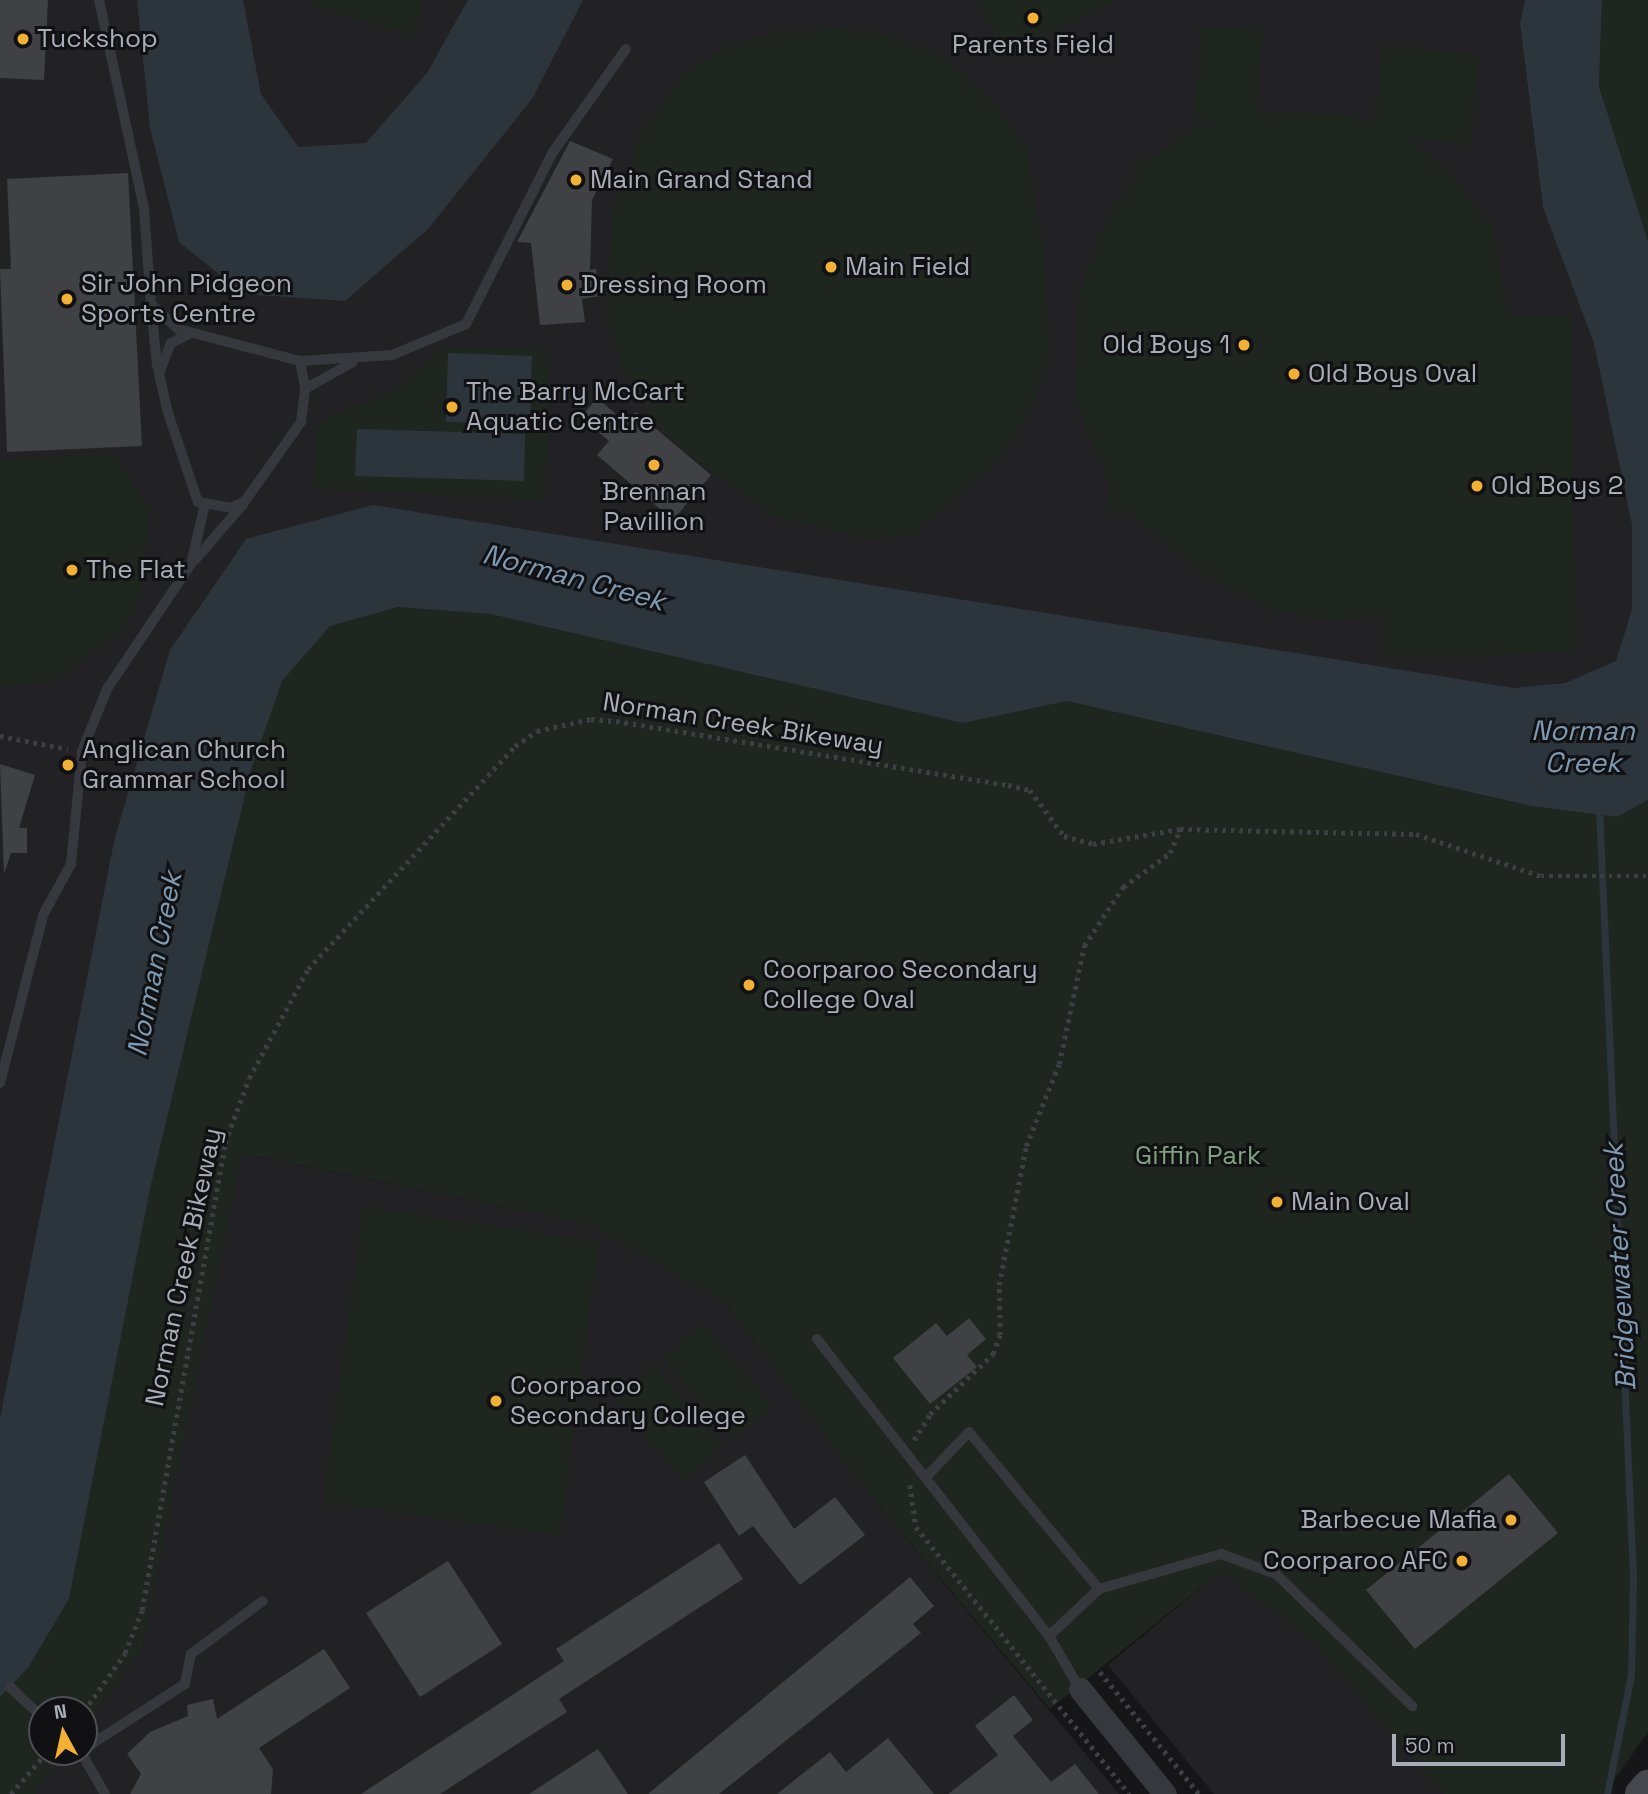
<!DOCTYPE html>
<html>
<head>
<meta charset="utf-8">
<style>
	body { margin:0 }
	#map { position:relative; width:1648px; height:1794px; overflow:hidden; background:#161618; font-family:"Space Grotesk",sans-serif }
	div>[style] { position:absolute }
	.built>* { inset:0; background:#222225 }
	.green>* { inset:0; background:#1e261f }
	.water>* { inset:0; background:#2c353c }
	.stream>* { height:7px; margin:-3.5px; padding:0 3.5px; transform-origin:3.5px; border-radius:3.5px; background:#2c353c }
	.building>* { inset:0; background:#404145 }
	.path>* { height:4.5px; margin-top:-2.25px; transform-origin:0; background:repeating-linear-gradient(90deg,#3d3f44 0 3.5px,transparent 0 8.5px) }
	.service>* { height:10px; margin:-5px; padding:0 5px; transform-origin:5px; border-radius:5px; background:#37383d }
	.minor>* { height:23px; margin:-11.5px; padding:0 11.5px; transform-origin:11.5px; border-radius:11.5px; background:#37383d }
	.secondary>* { height:32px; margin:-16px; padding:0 16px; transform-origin:16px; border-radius:16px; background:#45474d }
	.dots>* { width:19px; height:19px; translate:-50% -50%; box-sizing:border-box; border:4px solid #111113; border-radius:50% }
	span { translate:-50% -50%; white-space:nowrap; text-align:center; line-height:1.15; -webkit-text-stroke:6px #111113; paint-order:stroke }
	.poi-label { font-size:26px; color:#a8adb8 }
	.left { translate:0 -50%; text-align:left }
	.right { translate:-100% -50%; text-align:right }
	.street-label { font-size:26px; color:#a8adb8 }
	.park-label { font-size:26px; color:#7fa381 }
	.water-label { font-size:28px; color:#7f9bb3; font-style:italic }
	.north { position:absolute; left:28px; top:1696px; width:70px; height:70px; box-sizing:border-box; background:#111113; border:2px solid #4d4f55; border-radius:50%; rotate:352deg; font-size:19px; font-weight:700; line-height:28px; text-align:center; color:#a8adb8 }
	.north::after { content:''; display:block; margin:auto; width:24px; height:32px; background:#f2b134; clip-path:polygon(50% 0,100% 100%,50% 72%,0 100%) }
	.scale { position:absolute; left:1392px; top:1734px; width:173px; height:32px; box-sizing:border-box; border:4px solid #a8adb8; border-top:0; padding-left:9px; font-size:21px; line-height:24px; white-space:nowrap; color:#a8adb8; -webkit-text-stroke:5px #111113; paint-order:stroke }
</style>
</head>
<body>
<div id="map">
	<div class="built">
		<i style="clip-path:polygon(0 0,1525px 0,1520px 24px,1543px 208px,1594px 344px,1632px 525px,1632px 609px,1616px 662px,1565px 683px,114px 841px,0 1418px)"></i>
		<i style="clip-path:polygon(241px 1153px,591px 1225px,726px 1303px,874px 1499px,1119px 1794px,33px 1794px,65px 1752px,84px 1752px,84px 1726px,141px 1649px)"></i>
		<i style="clip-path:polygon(1222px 1570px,1313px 1640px,1443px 1794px,1214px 1794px,1108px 1665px)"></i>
	</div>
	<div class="green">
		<i style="clip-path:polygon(314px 0,424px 0,412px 36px,313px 5px)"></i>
		<i style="clip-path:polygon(977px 0,1119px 0,1004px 55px)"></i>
		<i style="clip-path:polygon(1602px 0,1648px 0,1648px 241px,1599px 85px)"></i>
		<i style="clip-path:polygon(1203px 26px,1263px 31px,1256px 113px,1349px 114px,1375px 124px,1383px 45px,1478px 55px,1470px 144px,1410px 139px,1453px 177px,1493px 230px,1508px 316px,1570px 315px,1576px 653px,1385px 657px,1384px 613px,1337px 621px,1277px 612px,1197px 570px,1130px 512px,1107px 510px,1110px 484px,1076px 404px,1078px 297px,1108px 216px,1135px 179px,1136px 160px,1148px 161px,1194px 127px,1217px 122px,1194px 119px)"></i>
		<i style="clip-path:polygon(840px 30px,882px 33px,939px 54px,986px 95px,1026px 148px,1043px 252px,1049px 355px,1032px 404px,1004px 455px,914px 533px,870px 539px,775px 517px,686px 453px,652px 419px,624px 370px,608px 322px,611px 215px,641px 134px,681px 78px,727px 46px,784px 31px)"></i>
		<i style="clip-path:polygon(446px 346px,551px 351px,544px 499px,315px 489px,318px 423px,394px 391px)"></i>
		<i style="clip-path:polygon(113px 454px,149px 508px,141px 590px,124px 630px,53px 681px,0 687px,0 459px)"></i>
		<i style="clip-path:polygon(398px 607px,491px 614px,963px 723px,1066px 701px,1531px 806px,1617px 817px,1648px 800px,1648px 1732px,1604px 1794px,1443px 1794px,1313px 1640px,1222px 1570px,1050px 1709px,874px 1499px,726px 1303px,591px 1225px,242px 1153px,141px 1650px,84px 1726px,84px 1710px,42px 1710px,42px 1752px,65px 1752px,33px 1794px,0 1794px,0 1697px,28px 1668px,69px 1599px,151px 1185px,251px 770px,282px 681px,330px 626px)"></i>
		<i style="clip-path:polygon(364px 1207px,598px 1242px,560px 1535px,323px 1502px)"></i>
		<i style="clip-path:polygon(704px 1325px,772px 1407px,732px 1440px,663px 1358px)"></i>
		<i style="clip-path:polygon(655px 1365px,723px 1446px,683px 1480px,614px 1398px)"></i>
	</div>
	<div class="water">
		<i style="clip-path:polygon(137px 0,243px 0,261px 94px,298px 147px,366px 143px,427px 73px,468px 0,583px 0,532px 99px,428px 229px,345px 301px,244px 294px,179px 242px,150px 128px)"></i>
		<i style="clip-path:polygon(1525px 0,1602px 0,1599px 86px,1648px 241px,1648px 800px,1617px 817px,1531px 806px,1067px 701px,963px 723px,491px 614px,398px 607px,330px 626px,282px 681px,251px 770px,151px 1185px,69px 1599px,28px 1668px,0 1697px,0 1418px,114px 841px,170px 650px,246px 539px,373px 505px,1514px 688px,1565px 683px,1616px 661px,1632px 609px,1632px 525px,1594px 344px,1543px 208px,1520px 24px)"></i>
		<i style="clip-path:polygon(448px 353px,532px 356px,530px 425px,446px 422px)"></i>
		<i style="clip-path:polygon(357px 429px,525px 434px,524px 481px,355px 476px)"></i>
	</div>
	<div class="stream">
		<i style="left:1599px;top:807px;width:772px;rotate:87.47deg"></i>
		<i style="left:1633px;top:1578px;width:97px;rotate:91.2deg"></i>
		<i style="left:1631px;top:1675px;width:121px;rotate:101.4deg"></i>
	</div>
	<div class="building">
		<i style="clip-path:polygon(0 0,48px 0,44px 80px,0 78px)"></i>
		<i style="clip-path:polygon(570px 141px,613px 159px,592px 200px,590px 270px,596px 269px,600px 296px,582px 299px,585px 322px,540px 325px,531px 243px,517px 242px)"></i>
		<i style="clip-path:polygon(128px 173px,142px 446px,7px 452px,0 269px,11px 269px,7px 179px)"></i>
		<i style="clip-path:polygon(597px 398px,626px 423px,636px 412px,711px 475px,673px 520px,597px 455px,609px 441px,581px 417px)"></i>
		<i style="clip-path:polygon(0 764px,35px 775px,19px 828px,27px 828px,27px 853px,11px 853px,4px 874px)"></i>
		<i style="clip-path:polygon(969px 1318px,986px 1339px,967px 1355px,977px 1367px,930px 1404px,893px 1358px,936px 1323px,947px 1336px)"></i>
		<i style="clip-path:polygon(745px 1455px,794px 1529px,835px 1497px,865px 1535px,800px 1585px,753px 1526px,739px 1536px,704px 1482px)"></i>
		<i style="clip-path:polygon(1509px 1474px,1558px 1533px,1415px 1649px,1366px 1590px)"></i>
		<i style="clip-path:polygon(719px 1543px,743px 1579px,559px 1699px,567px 1712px,440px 1794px,361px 1794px,564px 1661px,556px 1649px)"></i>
		<i style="clip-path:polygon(448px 1561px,502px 1644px,420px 1697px,366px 1613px)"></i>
		<i style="clip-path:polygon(910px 1577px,934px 1606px,913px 1624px,921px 1633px,719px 1794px,648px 1794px)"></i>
		<i style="clip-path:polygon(324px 1649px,350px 1688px,259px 1748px,273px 1769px,271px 1794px,130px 1794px,141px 1774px,127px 1754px,150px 1732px,188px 1716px,187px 1705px,213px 1699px,217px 1719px)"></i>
		<i style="clip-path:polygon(1014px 1695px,1033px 1720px,1013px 1736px,1051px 1782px,1075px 1764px,1099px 1794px,948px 1794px,998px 1755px,975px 1726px)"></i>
		<i style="clip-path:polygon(888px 1738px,934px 1794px,777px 1794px,830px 1752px,846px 1772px)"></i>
		<i style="clip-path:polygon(598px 1749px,628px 1794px,529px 1794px)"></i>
	</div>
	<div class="path">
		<i style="left:0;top:736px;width:69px;rotate:10.8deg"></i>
		<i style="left:914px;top:1440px;width:31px;rotate:-58deg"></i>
		<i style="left:930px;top:1414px;width:87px;rotate:-43.6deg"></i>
		<i style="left:993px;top:1354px;width:20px;rotate:-70deg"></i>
		<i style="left:1000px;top:1335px;width:50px;rotate:-91.1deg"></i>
		<i style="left:999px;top:1285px;width:142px;rotate:-79deg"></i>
		<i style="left:1026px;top:1146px;width:88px;rotate:-68.1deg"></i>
		<i style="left:1059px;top:1064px;width:121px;rotate:-78deg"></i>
		<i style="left:1084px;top:946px;width:71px;rotate:-56.5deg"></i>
		<i style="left:1123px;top:887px;width:58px;rotate:-35.9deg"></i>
		<i style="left:1170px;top:853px;width:26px;rotate:-67deg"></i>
		<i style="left:910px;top:1485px;width:42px;rotate:81.9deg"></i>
		<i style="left:916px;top:1527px;width:342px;rotate:51.4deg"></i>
		<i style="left:1100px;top:1672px;width:157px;rotate:50.9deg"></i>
		<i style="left:84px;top:1711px;width:71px;rotate:-54.7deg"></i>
		<i style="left:125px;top:1653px;width:46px;rotate:-68.4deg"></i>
		<i style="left:142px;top:1610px;width:474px;rotate:-79.9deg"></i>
		<i style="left:225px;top:1143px;width:69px;rotate:-69.7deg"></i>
		<i style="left:249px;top:1078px;width:124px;rotate:-61.6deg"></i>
		<i style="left:308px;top:969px;width:304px;rotate:-47.1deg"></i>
		<i style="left:515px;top:746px;width:27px;rotate:-34deg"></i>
		<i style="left:537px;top:731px;width:55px;rotate:-12.5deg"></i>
		<i style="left:591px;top:719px;width:25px;rotate:5deg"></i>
		<i style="left:616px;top:721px;width:397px;rotate:9.3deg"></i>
		<i style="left:1008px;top:785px;width:23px;rotate:13deg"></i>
		<i style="left:1030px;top:790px;width:57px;rotate:53.5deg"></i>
		<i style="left:1064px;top:836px;width:30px;rotate:15deg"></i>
		<i style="left:1093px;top:844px;width:88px;rotate:-9.8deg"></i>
		<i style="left:1180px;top:829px;width:236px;rotate:1.2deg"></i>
		<i style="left:1416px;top:834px;width:132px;rotate:18.6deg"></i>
		<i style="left:1541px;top:876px;width:107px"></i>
		<i style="left:11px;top:1794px;width:55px;rotate:-49.4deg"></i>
	</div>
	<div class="service">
		<i style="left:99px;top:0;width:214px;rotate:77.8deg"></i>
		<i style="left:144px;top:209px;width:95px;rotate:85.8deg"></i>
		<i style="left:151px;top:304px;width:61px;rotate:84.4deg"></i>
		<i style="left:157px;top:365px;width:49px;rotate:77.1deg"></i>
		<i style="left:168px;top:413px;width:94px;rotate:71.4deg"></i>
		<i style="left:198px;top:502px;width:34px;rotate:10deg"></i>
		<i style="left:231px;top:508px;width:16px;rotate:-27deg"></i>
		<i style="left:245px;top:501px;width:97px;rotate:-54.7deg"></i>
		<i style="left:301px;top:422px;width:35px;rotate:-83deg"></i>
		<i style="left:305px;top:387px;width:26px;rotate:-101deg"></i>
		<i style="left:300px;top:361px;width:126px;rotate:-165.3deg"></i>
		<i style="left:178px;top:329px;width:37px;rotate:-137deg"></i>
		<i style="left:300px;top:361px;width:92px;rotate:-3.7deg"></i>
		<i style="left:392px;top:355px;width:80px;rotate:-22.7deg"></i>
		<i style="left:466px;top:324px;width:193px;rotate:-63.2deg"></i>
		<i style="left:553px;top:152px;width:126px;rotate:-54.7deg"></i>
		<i style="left:160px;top:371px;width:30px;rotate:-69deg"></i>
		<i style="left:171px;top:343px;width:22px;rotate:-27deg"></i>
		<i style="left:305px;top:389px;width:55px;rotate:-29.4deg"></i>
		<i style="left:195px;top:560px;width:75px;rotate:-49.3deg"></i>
		<i style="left:0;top:1083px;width:173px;rotate:-75.6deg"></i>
		<i style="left:43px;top:915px;width:58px;rotate:-61.2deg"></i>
		<i style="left:71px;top:864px;width:114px;rotate:-84.4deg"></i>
		<i style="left:82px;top:751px;width:67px;rotate:-68deg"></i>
		<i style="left:107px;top:689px;width:151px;rotate:-56.1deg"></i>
		<i style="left:191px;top:564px;width:57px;rotate:-76.9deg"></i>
		<i style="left:817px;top:1339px;width:377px;rotate:52deg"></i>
		<i style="left:1049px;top:1636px;width:61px;rotate:59.7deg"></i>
		<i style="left:927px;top:1476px;width:61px;rotate:-46.3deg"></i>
		<i style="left:969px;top:1432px;width:204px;rotate:50.4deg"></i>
		<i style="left:1099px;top:1589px;width:69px;rotate:136.8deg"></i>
		<i style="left:1099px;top:1589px;width:127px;rotate:-16deg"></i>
		<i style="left:1221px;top:1554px;width:59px;rotate:20deg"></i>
		<i style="left:1276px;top:1574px;width:190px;rotate:44.1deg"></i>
		<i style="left:10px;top:1687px;width:44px;rotate:43.2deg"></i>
		<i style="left:84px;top:1749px;width:120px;rotate:-32.8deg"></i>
		<i style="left:185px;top:1684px;width:31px;rotate:-79deg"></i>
		<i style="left:191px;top:1654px;width:89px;rotate:-36.4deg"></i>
		<i style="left:81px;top:1752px;width:48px;rotate:60.3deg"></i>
	</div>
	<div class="minor">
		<i style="left:1080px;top:1689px;width:135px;rotate:51deg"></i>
	</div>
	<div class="secondary">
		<i style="left:1641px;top:1794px;width:11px;rotate:-49deg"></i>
	</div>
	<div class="dots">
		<i style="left:1033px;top:18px;background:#f2b134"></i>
		<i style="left:23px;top:39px;background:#f2b134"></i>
		<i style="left:576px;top:180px;background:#f2b134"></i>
		<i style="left:831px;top:267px;background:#f2b134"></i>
		<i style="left:567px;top:285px;background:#f2b134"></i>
		<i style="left:67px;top:299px;background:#f2b134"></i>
		<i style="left:1244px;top:345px;background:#f2b134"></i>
		<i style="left:1294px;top:374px;background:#f2b134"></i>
		<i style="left:452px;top:407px;background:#f2b134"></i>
		<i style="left:654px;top:465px;background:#f2b134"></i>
		<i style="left:1477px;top:486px;background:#f2b134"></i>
		<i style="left:72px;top:570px;background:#f2b134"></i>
		<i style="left:68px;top:765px;background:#f2b134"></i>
		<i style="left:749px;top:985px;background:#f2b134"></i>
		<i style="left:1277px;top:1202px;background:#f2b134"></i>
		<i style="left:496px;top:1401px;background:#f2b134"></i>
		<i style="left:1511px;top:1520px;background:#f2b134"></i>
		<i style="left:1462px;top:1561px;background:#f2b134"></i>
	</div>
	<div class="poi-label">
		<span class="left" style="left:37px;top:39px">Tuckshop</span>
		<span style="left:1033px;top:45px">Parents Field</span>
		<span class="left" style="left:590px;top:180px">Main Grand Stand</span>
		<span class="left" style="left:845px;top:267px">Main Field</span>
		<span class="left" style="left:81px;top:299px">Sir John Pidgeon<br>Sports Centre</span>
		<span class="left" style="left:581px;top:285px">Dressing Room</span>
		<span class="right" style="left:1230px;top:345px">Old Boys 1</span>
		<span class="left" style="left:1308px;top:374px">Old Boys Oval</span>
		<span class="left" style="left:466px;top:407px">The Barry McCart<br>Aquatic Centre</span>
		<span class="left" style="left:1491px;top:486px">Old Boys 2</span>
		<span style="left:654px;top:507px">Brennan<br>Pavillion</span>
		<span class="left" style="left:86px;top:570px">The Flat</span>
		<span class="left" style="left:82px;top:765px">Anglican Church<br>Grammar School</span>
		<span class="left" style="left:763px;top:985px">Coorparoo Secondary<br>College Oval</span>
		<span class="left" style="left:1291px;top:1202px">Main Oval</span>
		<span class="left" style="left:510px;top:1401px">Coorparoo<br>Secondary College</span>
		<span class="right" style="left:1497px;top:1520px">Barbecue Mafia</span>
		<span class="right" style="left:1448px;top:1561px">Coorparoo AFC</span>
	</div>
	<div class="street-label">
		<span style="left:743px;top:724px;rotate:9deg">Norman Creek Bikeway</span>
		<span style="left:184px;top:1267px;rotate:-78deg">Norman Creek Bikeway</span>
	</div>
	<div class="park-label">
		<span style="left:1198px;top:1156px">Giffin Park</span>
	</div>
	<div class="water-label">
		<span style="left:574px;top:577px;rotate:15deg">Norman Creek</span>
		<span style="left:1583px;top:746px">Norman<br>Creek</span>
		<span style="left:154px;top:964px;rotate:-79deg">Norman Creek</span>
		<span style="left:1619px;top:1267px;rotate:-93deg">Bridgewater Creek</span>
	</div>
	<div class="north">N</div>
	<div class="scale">50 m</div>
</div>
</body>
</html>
